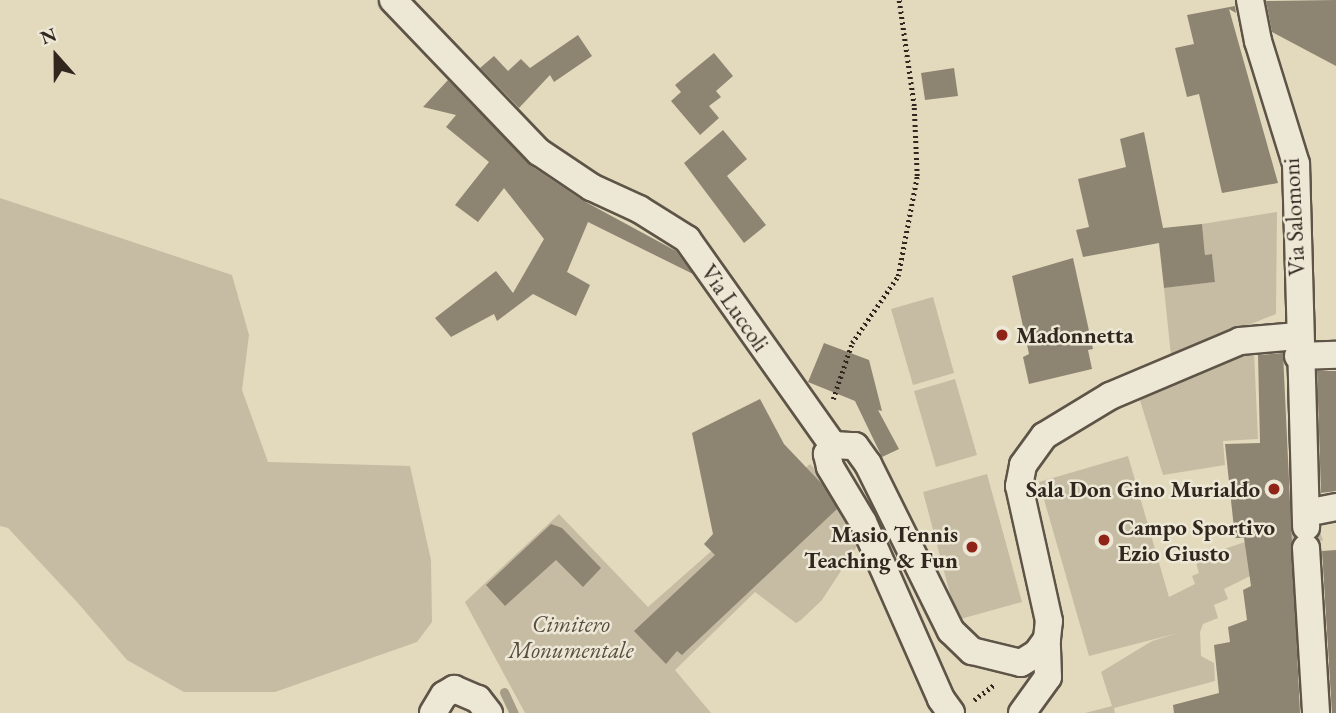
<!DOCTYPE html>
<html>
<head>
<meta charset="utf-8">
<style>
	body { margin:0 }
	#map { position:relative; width:1336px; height:713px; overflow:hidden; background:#e3dabe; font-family:"EB Garamond",serif }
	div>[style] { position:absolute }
	.green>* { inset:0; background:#c5bca3 }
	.stream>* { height:9px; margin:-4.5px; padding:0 4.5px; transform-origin:4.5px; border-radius:4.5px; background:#a69d88 }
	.building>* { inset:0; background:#8e8472 }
	.path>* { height:4.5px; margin-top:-2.25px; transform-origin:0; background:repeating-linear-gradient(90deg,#31271f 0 2px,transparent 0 5.5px) }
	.roads { filter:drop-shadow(2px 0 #5e5447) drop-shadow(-2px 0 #5e5447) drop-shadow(0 2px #5e5447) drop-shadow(0 -2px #5e5447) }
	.street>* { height:26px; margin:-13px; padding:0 13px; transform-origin:13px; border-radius:13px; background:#ede7d5 }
	.dots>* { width:19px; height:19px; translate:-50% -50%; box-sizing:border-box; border:4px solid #ede7d5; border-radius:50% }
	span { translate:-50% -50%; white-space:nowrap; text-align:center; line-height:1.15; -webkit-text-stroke:5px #ede7d5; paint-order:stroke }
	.street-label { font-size:23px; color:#31271f }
	.poi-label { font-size:23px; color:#31271f; font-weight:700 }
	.left { translate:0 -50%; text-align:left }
	.right { translate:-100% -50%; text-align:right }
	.park-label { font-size:23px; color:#564c40; font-style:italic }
	.north { position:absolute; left:21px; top:21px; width:70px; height:70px; -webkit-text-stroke:5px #ede7d5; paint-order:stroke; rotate:339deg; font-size:19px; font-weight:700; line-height:28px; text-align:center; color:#31271f }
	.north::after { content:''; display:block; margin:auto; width:24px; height:32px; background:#31271f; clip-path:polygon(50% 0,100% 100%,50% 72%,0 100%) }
</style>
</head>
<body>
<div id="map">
	<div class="green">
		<i style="clip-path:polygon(0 198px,232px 275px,249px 335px,242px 390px,268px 462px,410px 466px,431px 560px,432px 622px,417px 642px,275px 692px,184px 692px,127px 660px,77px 602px,8px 528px,0 526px)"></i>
		<i style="clip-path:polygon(1277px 212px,1276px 314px,1171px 356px,1164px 288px,1215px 282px,1212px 254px,1205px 255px,1202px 224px)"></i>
		<i style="clip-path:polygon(933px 297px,954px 373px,913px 385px,891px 309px)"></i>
		<i style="clip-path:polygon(1250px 349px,1254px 352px,1258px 439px,1223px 441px,1225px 465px,1163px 475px,1139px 397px)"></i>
		<i style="clip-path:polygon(955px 379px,977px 455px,936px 467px,914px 391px)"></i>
		<i style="clip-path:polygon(1128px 456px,1169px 597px,1195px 584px,1192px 576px,1199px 573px,1195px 559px,1245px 542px,1250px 553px,1316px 522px,1323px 540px,1224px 589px,1228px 599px,1214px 605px,1218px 618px,1203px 624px,1200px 632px,1201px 656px,1214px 663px,1215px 681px,1114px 708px,1115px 713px,1085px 713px,1112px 706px,1101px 672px,1152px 641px,1178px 633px,1089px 656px,1039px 482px)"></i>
		<i style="clip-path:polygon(810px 464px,846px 501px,861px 540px,822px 600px,801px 620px,796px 623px,755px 592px,675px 670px,711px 713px,525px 713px,465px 602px,559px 514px,648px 607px)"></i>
		<i style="clip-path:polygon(987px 474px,1022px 602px,957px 620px,923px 492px)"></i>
	</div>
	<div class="stream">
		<i style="left:504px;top:692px;width:23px;rotate:65deg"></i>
	</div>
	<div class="building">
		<i style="clip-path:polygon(1336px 0,1336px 66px,1272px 32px,1266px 1px)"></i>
		<i style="clip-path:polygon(1235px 6px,1236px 13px,1229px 9px,1278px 183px,1222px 193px,1199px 94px,1187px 97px,1175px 48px,1194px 44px,1187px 15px)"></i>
		<i style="clip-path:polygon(578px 35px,592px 56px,554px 82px,550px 75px,519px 108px,480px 68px,494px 56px,508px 71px,521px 59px,530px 68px)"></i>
		<i style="clip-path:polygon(714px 53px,733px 76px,716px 91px,721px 97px,709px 106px,719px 118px,700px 135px,671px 101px,681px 92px,675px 85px)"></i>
		<i style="clip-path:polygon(954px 68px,958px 96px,925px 100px,921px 73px)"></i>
		<i style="clip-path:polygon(448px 80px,530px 165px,582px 200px,676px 251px,693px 274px,588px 222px,567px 272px,590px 285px,576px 316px,533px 294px,497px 321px,494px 314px,451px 337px,435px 318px,496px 271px,513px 293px,544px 239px,504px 188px,478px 222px,455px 205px,489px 162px,446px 127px,456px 115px,423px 107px)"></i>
		<i style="clip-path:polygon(723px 130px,747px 159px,727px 176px,766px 225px,744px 243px,684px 163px)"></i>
		<i style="clip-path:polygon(1144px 132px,1163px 228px,1202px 224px,1205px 255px,1212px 254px,1215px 282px,1164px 288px,1159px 243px,1083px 257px,1076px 230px,1089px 227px,1078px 179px,1126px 167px,1120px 139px)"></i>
		<i style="clip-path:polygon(1073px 258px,1093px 349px,1088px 350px,1092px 369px,1029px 384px,1023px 357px,1029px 354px,1012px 276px)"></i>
		<i style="clip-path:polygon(824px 343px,869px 360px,882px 411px,878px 410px,899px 449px,882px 457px,855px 401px,808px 382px)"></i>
		<i style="clip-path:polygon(1283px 353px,1300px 713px,1174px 713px,1173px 705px,1219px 693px,1214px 645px,1230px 642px,1228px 627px,1247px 620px,1243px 590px,1251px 586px,1244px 538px,1235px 538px,1225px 444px,1260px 443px,1258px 355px)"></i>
		<i style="clip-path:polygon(1317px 371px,1336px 371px,1336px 491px,1321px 493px)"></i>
		<i style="clip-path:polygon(760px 399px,784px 444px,822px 484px,837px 509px,682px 655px,677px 651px,666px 664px,634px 631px,715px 555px,704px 544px,713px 534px,692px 433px)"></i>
		<i style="clip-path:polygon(551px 524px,562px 528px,601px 568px,583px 587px,556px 560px,505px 606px,486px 585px)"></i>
		<i style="clip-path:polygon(1336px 550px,1336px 713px,1332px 713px,1322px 551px)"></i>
	</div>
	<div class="path">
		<i style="left:833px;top:399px;width:59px;rotate:-71.3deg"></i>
		<i style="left:852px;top:343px;width:81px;rotate:-55.5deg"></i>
		<i style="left:898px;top:276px;width:102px;rotate:-79.2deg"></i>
		<i style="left:917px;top:176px;width:70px;rotate:-92.5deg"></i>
		<i style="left:914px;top:106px;width:107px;rotate:-98.1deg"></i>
		<i style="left:974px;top:700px;width:26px;rotate:-37deg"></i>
	</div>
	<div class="roads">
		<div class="street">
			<i style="left:393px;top:0;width:211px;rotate:46.2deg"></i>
			<i style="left:539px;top:152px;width:63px;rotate:33.9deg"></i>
			<i style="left:591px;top:187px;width:53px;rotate:24.6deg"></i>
			<i style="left:639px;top:209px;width:57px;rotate:32deg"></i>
			<i style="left:687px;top:239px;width:252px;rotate:54.7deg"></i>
			<i style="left:1250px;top:0;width:42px;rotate:79deg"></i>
			<i style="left:1258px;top:41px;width:129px;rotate:72.8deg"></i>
			<i style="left:1296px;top:164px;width:363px;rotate:88.4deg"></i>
			<i style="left:1298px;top:356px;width:38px;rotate:-2deg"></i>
			<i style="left:833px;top:445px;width:22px;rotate:3deg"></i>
			<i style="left:855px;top:446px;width:22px;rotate:54deg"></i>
			<i style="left:868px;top:464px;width:186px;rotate:63.6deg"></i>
			<i style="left:951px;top:631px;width:29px;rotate:44deg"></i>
			<i style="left:972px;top:651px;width:50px;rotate:13.8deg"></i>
			<i style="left:1021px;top:663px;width:19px;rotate:-32deg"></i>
			<i style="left:1037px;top:653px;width:17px;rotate:-54deg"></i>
			<i style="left:1047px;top:639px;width:18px;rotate:-84deg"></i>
			<i style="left:1049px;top:621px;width:138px;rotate:-102.5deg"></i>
			<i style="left:1019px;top:486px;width:21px;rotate:-79deg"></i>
			<i style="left:1023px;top:465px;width:36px;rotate:-54deg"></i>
			<i style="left:1044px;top:436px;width:77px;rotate:-31.2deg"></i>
			<i style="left:1110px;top:396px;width:141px;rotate:-22.9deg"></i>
			<i style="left:1240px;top:341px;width:58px;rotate:-4.9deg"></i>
			<i style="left:833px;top:445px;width:11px;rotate:124deg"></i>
			<i style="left:827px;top:454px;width:13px;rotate:77deg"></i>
			<i style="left:830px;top:467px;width:64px;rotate:59deg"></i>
			<i style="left:863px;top:522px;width:193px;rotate:66.2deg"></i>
			<i style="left:941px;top:699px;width:17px;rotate:54deg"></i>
			<i style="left:1306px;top:513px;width:31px;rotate:-11deg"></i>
			<i style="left:1306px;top:548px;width:165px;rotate:86.5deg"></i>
			<i style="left:433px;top:713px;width:21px;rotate:-59deg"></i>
			<i style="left:444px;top:695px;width:12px;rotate:-31deg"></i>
			<i style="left:454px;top:689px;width:26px;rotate:23deg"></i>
			<i style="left:478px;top:699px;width:18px;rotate:52deg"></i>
			<i style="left:1022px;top:713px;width:44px;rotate:-54.2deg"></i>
			<i style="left:1048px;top:677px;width:38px;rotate:-92deg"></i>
		</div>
	</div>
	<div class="dots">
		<i style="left:1002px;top:335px;background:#8f2418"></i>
		<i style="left:1274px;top:489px;background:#8f2418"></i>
		<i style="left:1104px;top:540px;background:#8f2418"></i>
		<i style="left:972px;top:547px;background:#8f2418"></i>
	</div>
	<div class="street-label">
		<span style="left:1294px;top:217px;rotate:-93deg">Via Salomoni</span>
		<span style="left:735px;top:308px;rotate:55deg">Via Luccoli</span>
	</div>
	<div class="poi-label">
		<span class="left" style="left:1016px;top:335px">Madonnetta</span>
		<span class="right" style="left:1260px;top:489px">Sala Don Gino Murialdo</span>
		<span class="left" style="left:1118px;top:540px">Campo Sportivo<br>Ezio Giusto</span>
		<span class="right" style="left:958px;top:547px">Masio Tennis<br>Teaching &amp; Fun</span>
	</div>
	<div class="park-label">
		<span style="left:571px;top:637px">Cimitero<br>Monumentale</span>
	</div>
	<div class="north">N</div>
</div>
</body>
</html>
